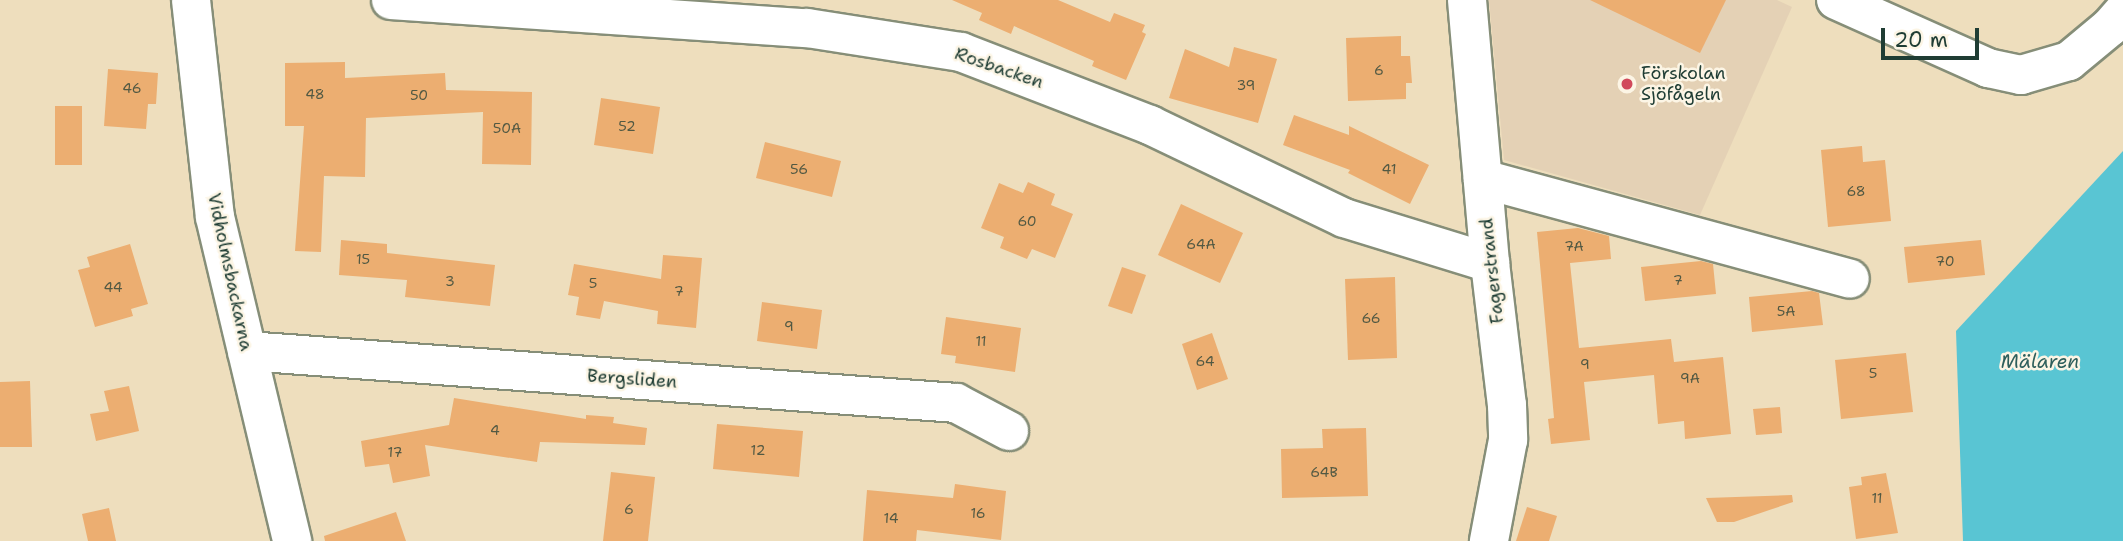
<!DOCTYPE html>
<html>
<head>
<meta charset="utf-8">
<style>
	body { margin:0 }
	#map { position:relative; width:2123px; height:541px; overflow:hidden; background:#eedebd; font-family:"Shantell Sans",sans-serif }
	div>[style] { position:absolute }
	.built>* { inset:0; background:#e4d1b5 }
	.water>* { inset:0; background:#59c5d3 }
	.building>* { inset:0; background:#ecae71 }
	.roads { filter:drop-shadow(2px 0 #868e78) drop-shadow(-2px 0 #868e78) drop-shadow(0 2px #868e78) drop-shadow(0 -2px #868e78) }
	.minor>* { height:38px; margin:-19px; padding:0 19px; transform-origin:19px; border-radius:19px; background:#fff }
	.dots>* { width:19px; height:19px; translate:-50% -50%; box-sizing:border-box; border:4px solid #fcf5e5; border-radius:50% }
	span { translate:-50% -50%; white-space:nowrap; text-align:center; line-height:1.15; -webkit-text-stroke:5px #fcf5e5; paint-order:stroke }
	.number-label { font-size:14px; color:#525943 }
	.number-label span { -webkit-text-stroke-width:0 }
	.street-label { font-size:18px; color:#1f3d34 }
	.poi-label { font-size:18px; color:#1f3d34 }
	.left { translate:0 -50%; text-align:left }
	.water-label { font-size:19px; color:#2e5f5c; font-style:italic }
	.scale { position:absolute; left:1881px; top:28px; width:98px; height:32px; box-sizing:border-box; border:4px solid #1f3d34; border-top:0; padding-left:9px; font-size:21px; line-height:24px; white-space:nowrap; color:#1f3d34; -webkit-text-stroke:5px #fcf5e5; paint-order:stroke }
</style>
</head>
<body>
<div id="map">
	<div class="built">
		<i style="clip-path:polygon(1489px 0,1777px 0,1792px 7px,1700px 215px,1504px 160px)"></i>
	</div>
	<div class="water">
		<i style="clip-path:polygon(2123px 151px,2123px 541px,1963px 541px,1956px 331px)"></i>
	</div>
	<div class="building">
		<i style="clip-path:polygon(952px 0,1058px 0,1110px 22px,1114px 13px,1145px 25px,1142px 32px,1146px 34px,1126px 80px,1092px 66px,1094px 61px,1014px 26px,1011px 34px,979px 20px,982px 13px)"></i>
		<i style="clip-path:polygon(1590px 0,1726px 0,1700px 53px)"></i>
		<i style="clip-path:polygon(1401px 36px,1401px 56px,1410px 56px,1412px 83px,1406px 83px,1406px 99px,1348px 101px,1346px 38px)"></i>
		<i style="clip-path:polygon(1234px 47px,1277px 59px,1258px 123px,1169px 98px,1185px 49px,1229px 67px)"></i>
		<i style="clip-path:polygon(345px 62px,345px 78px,445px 73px,446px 90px,532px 92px,531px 165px,482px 164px,483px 112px,366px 118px,365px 177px,324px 176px,321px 252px,295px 251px,304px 126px,285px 126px,285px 63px)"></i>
		<i style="clip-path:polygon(108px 69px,158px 73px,156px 104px,148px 104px,146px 129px,104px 126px)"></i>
		<i style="clip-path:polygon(601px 98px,660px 107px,653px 154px,594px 145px)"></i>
		<i style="clip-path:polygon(55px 106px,82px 106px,82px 165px,55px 165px)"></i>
		<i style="clip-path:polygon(1294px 115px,1349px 135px,1349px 126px,1429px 165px,1410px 204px,1348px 173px,1350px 170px,1283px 145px)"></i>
		<i style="clip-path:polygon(765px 142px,841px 161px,832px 197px,756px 178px)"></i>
		<i style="clip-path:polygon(1862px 146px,1863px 162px,1885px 160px,1891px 221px,1828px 227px,1821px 150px)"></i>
		<i style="clip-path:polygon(1028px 182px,1055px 194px,1051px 205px,1073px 214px,1055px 258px,1032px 249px,1027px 259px,1000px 248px,1004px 237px,981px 228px,999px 183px,1023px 193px)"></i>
		<i style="clip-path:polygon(1181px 204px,1243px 233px,1220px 283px,1158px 255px)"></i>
		<i style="clip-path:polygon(1578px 228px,1609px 236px,1611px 259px,1570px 263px,1579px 348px,1671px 339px,1674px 362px,1723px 357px,1731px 434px,1685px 439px,1684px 421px,1658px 424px,1654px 375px,1584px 382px,1590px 440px,1551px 444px,1548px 419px,1554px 418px,1537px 232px)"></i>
		<i style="clip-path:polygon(341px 240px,387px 244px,387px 253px,495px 265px,490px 306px,405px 297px,407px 280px,339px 275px)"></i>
		<i style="clip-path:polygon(1981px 240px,1985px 275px,1908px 283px,1904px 247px)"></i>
		<i style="clip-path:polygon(130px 244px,148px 304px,131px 309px,133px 316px,95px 327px,78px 270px,90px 267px,87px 257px)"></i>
		<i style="clip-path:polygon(663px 255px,702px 258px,696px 328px,657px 324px,658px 311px,604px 301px,600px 319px,576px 315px,579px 297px,568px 295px,574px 264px,661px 279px)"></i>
		<i style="clip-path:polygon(1701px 261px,1713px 264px,1716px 294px,1645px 301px,1641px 267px)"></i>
		<i style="clip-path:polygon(1122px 267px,1146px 275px,1132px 314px,1108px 306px)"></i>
		<i style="clip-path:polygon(1395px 277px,1397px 358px,1348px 360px,1345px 279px)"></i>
		<i style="clip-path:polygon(1812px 291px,1819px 293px,1823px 325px,1752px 332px,1749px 297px)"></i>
		<i style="clip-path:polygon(762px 302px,822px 310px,817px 349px,757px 341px)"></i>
		<i style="clip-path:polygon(946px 317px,1021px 328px,1015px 372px,955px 363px,956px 356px,941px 354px)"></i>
		<i style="clip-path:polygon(1212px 333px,1228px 379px,1197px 390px,1182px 344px)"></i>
		<i style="clip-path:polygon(1906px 353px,1913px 412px,1841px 419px,1835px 360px)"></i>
		<i style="clip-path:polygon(30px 381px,32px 447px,0 447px,0 382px)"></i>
		<i style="clip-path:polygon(129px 386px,139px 431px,96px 441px,90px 414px,109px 411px,104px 391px)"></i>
		<i style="clip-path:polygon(454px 398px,586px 419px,586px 415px,614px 417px,613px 423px,647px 428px,645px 445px,540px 442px,537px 462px,425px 445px,430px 476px,393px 483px,389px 464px,365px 467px,361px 441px,449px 425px)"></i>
		<i style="clip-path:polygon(1780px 407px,1782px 433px,1756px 435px,1753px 409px)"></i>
		<i style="clip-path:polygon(717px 424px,803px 431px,799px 477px,713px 469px)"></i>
		<i style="clip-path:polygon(1366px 428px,1368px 496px,1282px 498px,1281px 449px,1323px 448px,1322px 429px)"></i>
		<i style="clip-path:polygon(611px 472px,655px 477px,648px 541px,603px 541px)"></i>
		<i style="clip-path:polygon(1886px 473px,1898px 533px,1856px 539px,1849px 487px,1862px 485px,1861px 477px)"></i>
		<i style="clip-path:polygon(955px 484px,1006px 491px,1001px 540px,917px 530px,916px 541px,863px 541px,867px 490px,953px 498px)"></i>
		<i style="clip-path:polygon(1792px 495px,1793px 502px,1734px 522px,1717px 522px,1706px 498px)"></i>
		<i style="clip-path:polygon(1527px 507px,1557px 516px,1549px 541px,1516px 541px)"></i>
		<i style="clip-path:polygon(109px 508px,116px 541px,88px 541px,82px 514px)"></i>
		<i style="clip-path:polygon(396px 512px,406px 541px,325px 541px,324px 536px)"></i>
	</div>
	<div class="roads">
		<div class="minor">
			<i style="left:191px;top:0;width:218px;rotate:83.7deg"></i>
			<i style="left:215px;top:217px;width:333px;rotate:76.6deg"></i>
			<i style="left:391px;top:0;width:417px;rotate:3.9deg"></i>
			<i style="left:807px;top:28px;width:156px;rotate:8.9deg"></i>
			<i style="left:961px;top:52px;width:203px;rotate:21.1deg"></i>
			<i style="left:1150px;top:125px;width:215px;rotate:25.6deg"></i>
			<i style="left:1344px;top:218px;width:153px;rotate:17.1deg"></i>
			<i style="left:1467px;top:0;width:264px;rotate:85deg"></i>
			<i style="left:1490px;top:263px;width:143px;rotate:83.2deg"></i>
			<i style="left:1507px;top:405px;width:35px;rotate:88deg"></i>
			<i style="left:1508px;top:440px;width:103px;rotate:100.7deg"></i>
			<i style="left:1836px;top:0;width:167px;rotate:24.1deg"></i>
			<i style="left:1988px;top:68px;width:34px;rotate:12deg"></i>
			<i style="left:2021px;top:75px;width:50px;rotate:-16.3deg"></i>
			<i style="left:2069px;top:61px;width:53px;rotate:-39.7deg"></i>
			<i style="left:2110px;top:27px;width:20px;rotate:-49deg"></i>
			<i style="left:1483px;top:179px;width:380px;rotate:15.2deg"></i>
			<i style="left:247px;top:351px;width:711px;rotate:4.19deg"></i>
			<i style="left:956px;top:403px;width:60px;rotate:27.8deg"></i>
		</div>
	</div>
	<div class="dots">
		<i style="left:1627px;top:84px;background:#d1495b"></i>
	</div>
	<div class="number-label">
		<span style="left:1379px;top:70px">6</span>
		<span style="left:1246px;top:85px">39</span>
		<span style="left:132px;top:88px">46</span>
		<span style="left:315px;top:94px">48</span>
		<span style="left:419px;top:95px">50</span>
		<span style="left:627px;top:126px">52</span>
		<span style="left:507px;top:128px">50A</span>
		<span style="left:799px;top:169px">56</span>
		<span style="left:1389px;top:169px">41</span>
		<span style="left:1856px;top:191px">68</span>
		<span style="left:1027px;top:221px">60</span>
		<span style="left:1201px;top:244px">64A</span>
		<span style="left:1574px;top:246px">7A</span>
		<span style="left:363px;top:259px">15</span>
		<span style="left:1945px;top:261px">70</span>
		<span style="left:1678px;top:280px">7</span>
		<span style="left:450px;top:281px">3</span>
		<span style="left:593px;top:283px">5</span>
		<span style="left:113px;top:287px">44</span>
		<span style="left:679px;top:291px">7</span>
		<span style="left:1786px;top:311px">5A</span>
		<span style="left:1371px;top:318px">66</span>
		<span style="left:789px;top:326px">9</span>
		<span style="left:981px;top:341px">11</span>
		<span style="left:1205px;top:361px">64</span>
		<span style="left:1585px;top:364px">9</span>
		<span style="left:1873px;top:373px">5</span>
		<span style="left:1690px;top:378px">9A</span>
		<span style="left:495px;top:430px">4</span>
		<span style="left:758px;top:450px">12</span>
		<span style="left:395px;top:452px">17</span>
		<span style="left:1324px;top:472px">64B</span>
		<span style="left:1877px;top:498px">11</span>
		<span style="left:629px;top:509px">6</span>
		<span style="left:978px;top:513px">16</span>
		<span style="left:891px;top:518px">14</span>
	</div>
	<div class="street-label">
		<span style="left:999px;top:68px;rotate:19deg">Rosbacken</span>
		<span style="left:1492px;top:271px;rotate:-96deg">Fagerstrand</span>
		<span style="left:230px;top:272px;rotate:78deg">Vidholmsbackarna</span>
		<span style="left:632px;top:379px;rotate:4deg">Bergsliden</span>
	</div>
	<div class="poi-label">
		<span class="left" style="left:1641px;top:84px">Förskolan<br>Sjöfågeln</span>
	</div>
	<div class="water-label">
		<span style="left:2040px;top:362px">Mälaren</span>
	</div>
	<div class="scale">20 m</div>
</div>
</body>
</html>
